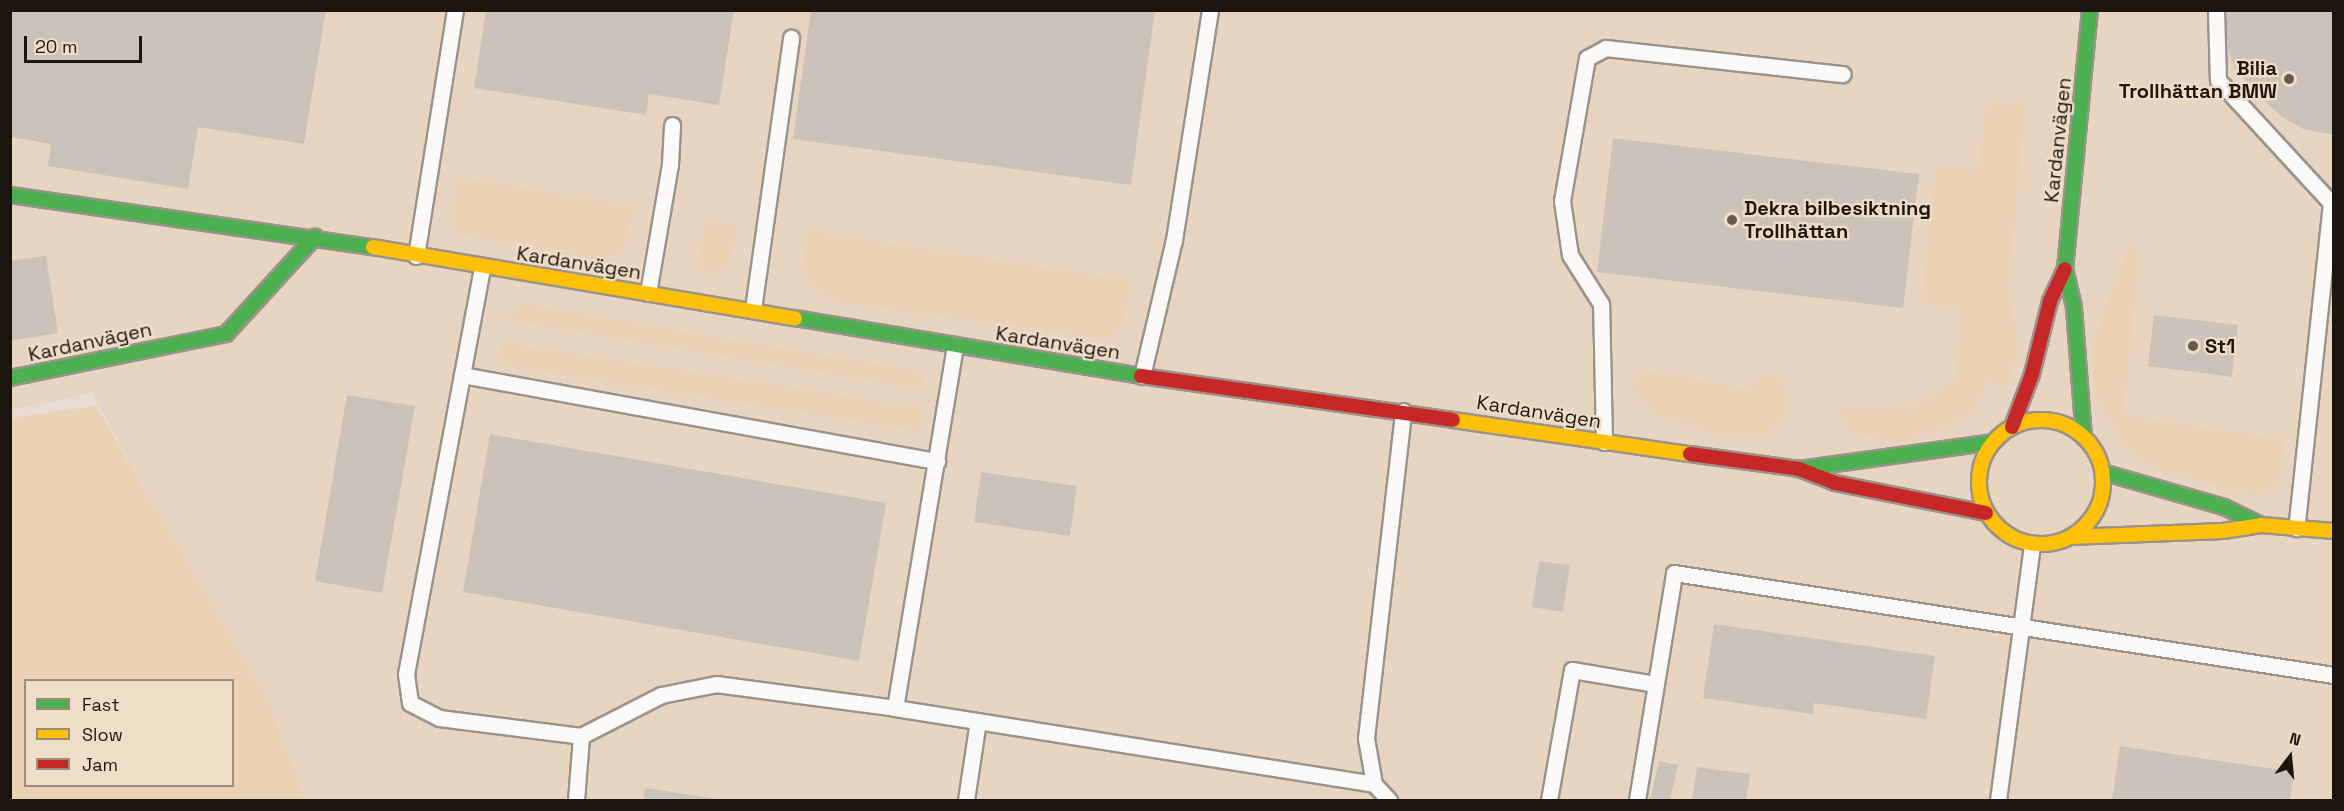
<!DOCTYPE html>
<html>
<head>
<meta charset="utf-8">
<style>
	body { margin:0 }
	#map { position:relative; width:2344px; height:811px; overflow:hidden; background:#e6dcd1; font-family:"Space Grotesk",sans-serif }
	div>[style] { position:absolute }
	.built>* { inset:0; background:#e7d5c2 }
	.green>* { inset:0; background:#ecd2b4 }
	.building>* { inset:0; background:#cbc3ba }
	.roads { filter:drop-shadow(2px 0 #9b938b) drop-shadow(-2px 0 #9b938b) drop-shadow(0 2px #9b938b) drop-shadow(0 -2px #9b938b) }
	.lane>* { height:15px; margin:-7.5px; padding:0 7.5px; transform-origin:7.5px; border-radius:7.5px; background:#fbfaf8 }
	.fast>* { height:14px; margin:-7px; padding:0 7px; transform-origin:7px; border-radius:7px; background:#4caf50 }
	.slow>* { height:14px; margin:-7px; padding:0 7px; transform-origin:7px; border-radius:7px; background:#ffc107 }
	.slow>.ring { margin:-7px; padding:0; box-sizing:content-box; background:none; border:14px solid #ffc107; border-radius:50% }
	.jam>* { height:14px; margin:-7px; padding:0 7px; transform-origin:7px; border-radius:7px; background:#c62828 }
	.dots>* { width:16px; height:16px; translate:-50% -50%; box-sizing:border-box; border:3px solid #efddc8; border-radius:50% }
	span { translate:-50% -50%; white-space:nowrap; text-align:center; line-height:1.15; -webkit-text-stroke:4.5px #efddc8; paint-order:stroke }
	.poi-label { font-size:20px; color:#1d160f; font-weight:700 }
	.right { translate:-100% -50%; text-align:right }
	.left { translate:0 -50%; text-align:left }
	.street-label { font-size:20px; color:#1d160f }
	.frame { position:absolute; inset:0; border:12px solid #1d160f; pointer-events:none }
	.legend { position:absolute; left:24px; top:679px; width:210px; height:108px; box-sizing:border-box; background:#efddc8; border:2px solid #9b8d7e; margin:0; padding:8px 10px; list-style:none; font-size:18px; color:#1d160f }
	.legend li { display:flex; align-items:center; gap:12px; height:30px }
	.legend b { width:30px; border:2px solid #9b8d7e }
	.north { position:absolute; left:2260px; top:727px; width:60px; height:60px; -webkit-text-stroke:4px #efddc8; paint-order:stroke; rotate:16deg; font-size:16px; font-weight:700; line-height:24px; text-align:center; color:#1d160f }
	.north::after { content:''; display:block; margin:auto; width:21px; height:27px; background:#1d160f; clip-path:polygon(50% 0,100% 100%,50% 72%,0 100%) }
	.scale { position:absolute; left:24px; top:36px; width:118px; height:27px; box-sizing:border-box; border:3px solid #1d160f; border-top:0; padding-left:8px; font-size:18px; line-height:21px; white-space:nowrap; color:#1d160f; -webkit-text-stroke:4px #efddc8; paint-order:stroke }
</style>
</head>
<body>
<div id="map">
	<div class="built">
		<i style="clip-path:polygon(11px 11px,2333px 11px,2333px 800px,303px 800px,249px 678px,92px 393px,11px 410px)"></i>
	</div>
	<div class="green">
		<i style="clip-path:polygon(2025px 104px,2008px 287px,2018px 349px,2007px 386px,1987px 379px,1979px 405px,1955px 421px,1901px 443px,1852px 433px,1837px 408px,1909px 410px,1956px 380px,1961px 308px,1921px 302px,1936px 167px,1978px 169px,1987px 105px)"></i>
		<i style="clip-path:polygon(457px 177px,634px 207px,622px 254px,599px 259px,459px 234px,453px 223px)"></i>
		<i style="clip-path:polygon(706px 219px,736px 226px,731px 259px,712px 275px,697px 269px)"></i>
		<i style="clip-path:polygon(807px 231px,1132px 281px,1121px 329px,1105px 339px,833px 301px,815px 291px,802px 266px)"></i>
		<i style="clip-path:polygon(2129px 245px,2139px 255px,2123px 415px,2286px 440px,2277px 485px,2254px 495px,2158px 470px,2123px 443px,2094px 391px,2092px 346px)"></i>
		<i style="clip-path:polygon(522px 304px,917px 371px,924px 377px,925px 389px,505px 320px)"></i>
		<i style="clip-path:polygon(501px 343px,922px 408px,919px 431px,497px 364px)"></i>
		<i style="clip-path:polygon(1643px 370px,1753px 390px,1761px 374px,1777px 377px,1784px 388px,1786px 415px,1765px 435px,1714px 433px,1655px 414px,1630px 385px)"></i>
		<i style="clip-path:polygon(evenodd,96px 406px,268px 702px,305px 800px,11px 800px,11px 418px,96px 406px,26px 680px,232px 680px,232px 786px,26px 786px,26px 680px)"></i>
	</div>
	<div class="building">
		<i style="clip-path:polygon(10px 10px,326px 10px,304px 144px,198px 127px,188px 189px,48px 166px,51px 144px,10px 137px)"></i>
		<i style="clip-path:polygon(486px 10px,734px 10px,719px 105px,649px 94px,646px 115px,474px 88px)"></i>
		<i style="clip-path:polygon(811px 10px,1155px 10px,1131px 185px,793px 139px)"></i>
		<i style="clip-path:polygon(2225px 10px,2334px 10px,2334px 135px,2303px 129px,2282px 117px,2254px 91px,2235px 68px,2225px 42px)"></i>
		<i style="clip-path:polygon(1613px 138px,1919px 174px,1903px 308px,1597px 272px)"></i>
		<i style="clip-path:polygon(46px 256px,58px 333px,10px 341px,10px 261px)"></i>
		<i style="clip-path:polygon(2154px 315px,2238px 325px,2232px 377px,2148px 366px)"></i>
		<i style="clip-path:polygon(347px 395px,415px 406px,382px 593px,315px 581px)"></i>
		<i style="clip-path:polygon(490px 434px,886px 503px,859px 661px,463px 592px)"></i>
		<i style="clip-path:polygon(981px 472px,1077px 486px,1070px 536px,974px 522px)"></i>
		<i style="clip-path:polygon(1539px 561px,1570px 565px,1563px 612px,1532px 607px)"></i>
		<i style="clip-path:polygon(1714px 624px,1935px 656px,1926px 719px,1814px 703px,1813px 714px,1703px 698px)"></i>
		<i style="clip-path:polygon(2120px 746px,2294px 772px,2290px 800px,2112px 800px)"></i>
		<i style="clip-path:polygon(1659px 761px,1678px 765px,1670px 800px,1650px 800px)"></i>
		<i style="clip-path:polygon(1697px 767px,1750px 774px,1746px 800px,1692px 800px)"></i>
		<i style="clip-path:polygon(645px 788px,718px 799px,718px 800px,643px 800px)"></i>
	</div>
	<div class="roads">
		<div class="lane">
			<i style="left:2216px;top:10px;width:70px;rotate:88.4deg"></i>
			<i style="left:2218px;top:80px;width:167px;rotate:47.4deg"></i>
			<i style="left:2331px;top:203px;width:327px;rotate:96.1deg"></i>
			<i style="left:416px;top:256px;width:249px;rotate:-81deg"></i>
			<i style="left:482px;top:268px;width:413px;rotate:100.6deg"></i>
			<i style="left:406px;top:674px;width:29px;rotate:82deg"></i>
			<i style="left:410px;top:703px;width:33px;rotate:27deg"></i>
			<i style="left:439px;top:718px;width:143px;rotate:7.2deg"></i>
			<i style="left:581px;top:736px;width:90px;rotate:-27.1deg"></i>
			<i style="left:661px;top:695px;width:56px;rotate:-11.3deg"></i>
			<i style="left:716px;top:684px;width:181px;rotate:7.6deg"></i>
			<i style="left:895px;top:708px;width:368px;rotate:-80.6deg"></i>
			<i style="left:648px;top:293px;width:131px;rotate:-80.3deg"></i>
			<i style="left:670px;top:164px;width:39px;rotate:-87deg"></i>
			<i style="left:753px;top:309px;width:274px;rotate:-82deg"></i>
			<i style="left:462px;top:375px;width:483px;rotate:10.3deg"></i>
			<i style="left:1142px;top:376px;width:140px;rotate:-76.8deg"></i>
			<i style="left:1174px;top:240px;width:233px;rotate:-81.1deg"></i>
			<i style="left:1604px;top:442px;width:138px;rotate:-91.2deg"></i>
			<i style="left:1601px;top:304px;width:58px;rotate:-122.3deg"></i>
			<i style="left:1570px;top:255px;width:55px;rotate:-98.4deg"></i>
			<i style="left:1562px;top:201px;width:145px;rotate:-80.1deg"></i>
			<i style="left:1587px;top:58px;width:21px;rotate:-28deg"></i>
			<i style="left:1606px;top:48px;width:238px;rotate:6.3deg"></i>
			<i style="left:895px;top:708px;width:485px;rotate:9deg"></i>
			<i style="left:1374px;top:784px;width:47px;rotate:-99.9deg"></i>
			<i style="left:1366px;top:738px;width:329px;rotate:-83.5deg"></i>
			<i style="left:1374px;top:784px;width:22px;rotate:47deg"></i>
			<i style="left:576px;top:800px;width:64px;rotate:-85.5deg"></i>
			<i style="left:966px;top:800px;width:80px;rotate:-81.4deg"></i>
			<i style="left:1549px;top:800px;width:132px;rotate:-80deg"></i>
			<i style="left:1572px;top:670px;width:85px;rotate:9.5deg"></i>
			<i style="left:1637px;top:800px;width:230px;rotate:-80.7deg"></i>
			<i style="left:1674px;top:573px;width:668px;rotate:8.79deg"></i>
			<i style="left:1998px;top:800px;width:258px;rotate:-82.4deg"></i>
		</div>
		<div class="fast">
			<i style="left:10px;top:195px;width:367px;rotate:8.2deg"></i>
			<i style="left:795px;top:318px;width:351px;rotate:9.5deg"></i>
			<i style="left:10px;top:378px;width:220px;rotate:-11.5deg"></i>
			<i style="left:226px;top:334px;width:132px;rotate:-47.5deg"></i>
			<i style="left:2084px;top:438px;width:131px;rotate:-94.4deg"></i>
			<i style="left:2074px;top:307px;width:39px;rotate:-103deg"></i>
			<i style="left:2065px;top:269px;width:260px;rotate:-84.5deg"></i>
			<i style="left:1799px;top:469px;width:196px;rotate:-7.9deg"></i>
			<i style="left:2102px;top:472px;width:127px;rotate:16deg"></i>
			<i style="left:2224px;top:507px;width:41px;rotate:25.9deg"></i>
		</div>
		<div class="slow">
			<i style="left:373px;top:247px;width:428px;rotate:9.6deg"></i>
			<i class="ring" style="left:1979px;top:420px;width:110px;height:110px"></i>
			<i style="left:1453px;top:420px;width:239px;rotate:8.2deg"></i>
			<i style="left:2071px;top:537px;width:152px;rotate:-2.3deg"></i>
			<i style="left:2223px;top:531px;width:38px;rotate:-9deg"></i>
			<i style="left:2261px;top:525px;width:73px;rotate:4.7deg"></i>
		</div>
		<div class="jam">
			<i style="left:1141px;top:376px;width:315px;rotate:8deg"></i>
			<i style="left:2012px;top:427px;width:57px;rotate:-69.3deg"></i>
			<i style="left:2032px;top:374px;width:75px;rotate:-76.1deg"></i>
			<i style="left:2050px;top:301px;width:35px;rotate:-65deg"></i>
			<i style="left:1690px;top:454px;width:110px;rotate:7.8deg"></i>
			<i style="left:1799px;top:469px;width:39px;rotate:21deg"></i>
			<i style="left:1835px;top:483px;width:154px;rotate:11.2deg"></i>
		</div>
	</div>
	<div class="dots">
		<i style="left:2289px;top:79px;background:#635b53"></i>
		<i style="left:1732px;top:220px;background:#635b53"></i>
		<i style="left:2193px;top:346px;background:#635b53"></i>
	</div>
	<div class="poi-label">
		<span class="right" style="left:2277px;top:80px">Bilia<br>Trollhättan BMW</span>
		<span class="left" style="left:1744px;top:220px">Dekra bilbesiktning<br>Trollhättan</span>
		<span class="left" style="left:2205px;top:346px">St1</span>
	</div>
	<div class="street-label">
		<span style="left:2058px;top:140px;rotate:-84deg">Kardanvägen</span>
		<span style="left:579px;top:263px;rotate:9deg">Kardanvägen</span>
		<span style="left:90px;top:342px;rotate:-12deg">Kardanvägen</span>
		<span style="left:1058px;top:343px;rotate:9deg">Kardanvägen</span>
		<span style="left:1539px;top:412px;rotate:9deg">Kardanvägen</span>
	</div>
	<div class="frame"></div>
	<ul class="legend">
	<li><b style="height:8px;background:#4caf50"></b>Fast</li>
	<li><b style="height:8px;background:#ffc107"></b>Slow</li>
	<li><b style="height:8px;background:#c62828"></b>Jam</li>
	</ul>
	<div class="north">N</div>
	<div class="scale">20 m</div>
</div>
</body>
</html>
